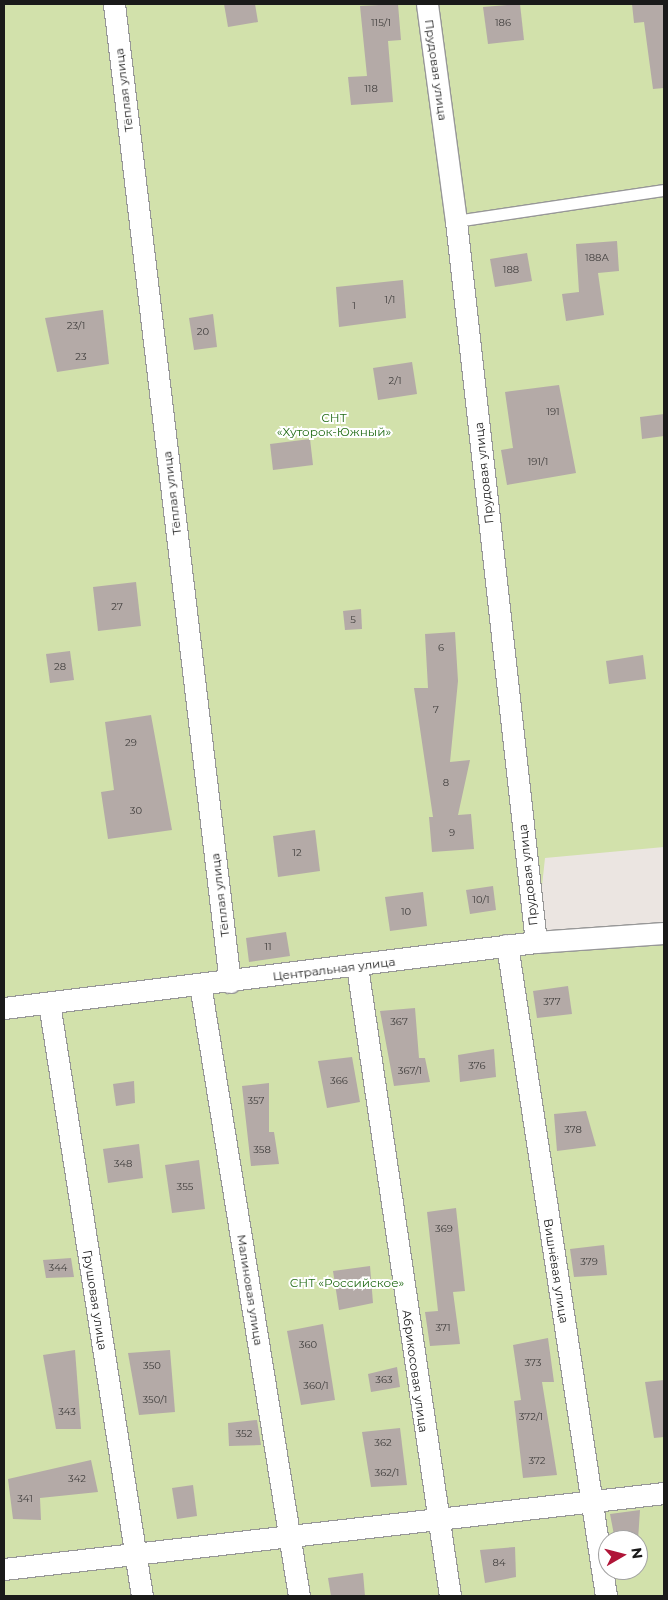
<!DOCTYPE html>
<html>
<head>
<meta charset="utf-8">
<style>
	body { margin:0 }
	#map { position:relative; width:668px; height:1600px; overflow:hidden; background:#ebe5e1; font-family:Montserrat,sans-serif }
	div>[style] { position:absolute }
	.grass>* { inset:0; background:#d2e1ab }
	.building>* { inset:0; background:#b4aaa7 }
	.roads { filter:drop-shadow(1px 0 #979797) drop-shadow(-1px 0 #979797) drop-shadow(0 1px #979797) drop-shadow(0 -1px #979797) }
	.lane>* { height:11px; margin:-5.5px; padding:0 5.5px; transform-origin:5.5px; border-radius:5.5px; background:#fff }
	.street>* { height:21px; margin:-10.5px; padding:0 10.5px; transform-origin:10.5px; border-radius:10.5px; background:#fff }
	span { translate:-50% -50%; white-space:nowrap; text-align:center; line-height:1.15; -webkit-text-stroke:4px #fff; paint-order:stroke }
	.number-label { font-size:10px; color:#403e3d }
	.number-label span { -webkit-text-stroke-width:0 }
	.street-label { font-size:12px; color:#1a1a1a }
	.park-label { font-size:12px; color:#226b16 }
	.frame { position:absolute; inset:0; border:5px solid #1a1a1a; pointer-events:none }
	.north { position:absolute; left:598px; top:1530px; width:50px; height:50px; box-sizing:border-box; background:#fff; border:1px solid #a3a3a3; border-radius:50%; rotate:82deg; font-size:14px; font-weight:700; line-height:20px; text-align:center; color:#1a1a1a }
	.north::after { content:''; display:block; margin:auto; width:18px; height:22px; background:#b01538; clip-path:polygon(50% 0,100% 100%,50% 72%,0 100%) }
</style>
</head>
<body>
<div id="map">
	<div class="grass">
		<i style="clip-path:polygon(evenodd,4px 4px,664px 4px,664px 847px,545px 858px,536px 942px,664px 933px,664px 1596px,4px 1596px,4px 4px,608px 1540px,638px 1540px,638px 1570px,608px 1570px,608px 1540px)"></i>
	</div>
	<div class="building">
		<i style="clip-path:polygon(224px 4px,255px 4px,258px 22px,228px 27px)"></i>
		<i style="clip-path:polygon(398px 4px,401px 40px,388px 41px,393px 102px,351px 105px,348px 77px,367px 76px,360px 6px)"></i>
		<i style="clip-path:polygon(520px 4px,524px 40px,488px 44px,483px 7px)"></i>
		<i style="clip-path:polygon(632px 4px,664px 4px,664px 88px,653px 89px,644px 22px,634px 23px)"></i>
		<i style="clip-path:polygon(617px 241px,619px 271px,598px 273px,604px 315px,566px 321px,562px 294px,579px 292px,576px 244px)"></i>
		<i style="clip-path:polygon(527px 253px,532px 281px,495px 287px,490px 259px)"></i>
		<i style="clip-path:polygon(403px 280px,406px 318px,339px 327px,336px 287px)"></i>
		<i style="clip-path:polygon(103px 310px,109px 364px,57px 372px,45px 318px)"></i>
		<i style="clip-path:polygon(213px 314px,217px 347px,194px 350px,189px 318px)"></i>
		<i style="clip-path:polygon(412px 362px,417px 394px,378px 400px,373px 368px)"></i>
		<i style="clip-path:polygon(559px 385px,576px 473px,507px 485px,501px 450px,513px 448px,505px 392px)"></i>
		<i style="clip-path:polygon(664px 414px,664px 436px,642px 439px,640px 417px)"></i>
		<i style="clip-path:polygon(310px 439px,313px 465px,273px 470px,270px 444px)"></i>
		<i style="clip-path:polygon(136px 582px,141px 626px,98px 631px,93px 587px)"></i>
		<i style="clip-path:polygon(361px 609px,362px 629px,345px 630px,343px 611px)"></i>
		<i style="clip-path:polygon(455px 632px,458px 681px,450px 762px,470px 760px,458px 815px,471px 814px,474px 849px,432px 852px,429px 817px,433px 817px,414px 688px,428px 688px,425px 634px)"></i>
		<i style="clip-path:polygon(70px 651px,74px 680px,50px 683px,46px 654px)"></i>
		<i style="clip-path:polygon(643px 655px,646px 679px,609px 684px,606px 661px)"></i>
		<i style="clip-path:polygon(151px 715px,172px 830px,108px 839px,101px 792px,114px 790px,105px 722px)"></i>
		<i style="clip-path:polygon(315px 830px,320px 871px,278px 877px,273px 836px)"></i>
		<i style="clip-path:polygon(493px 886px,496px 910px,470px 914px,466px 890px)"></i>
		<i style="clip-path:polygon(423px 892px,427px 926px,390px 931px,385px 897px)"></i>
		<i style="clip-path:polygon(286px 932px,290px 956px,249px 962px,246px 938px)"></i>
		<i style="clip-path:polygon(568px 986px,572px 1014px,537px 1018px,533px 991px)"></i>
		<i style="clip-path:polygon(415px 1008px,419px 1058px,425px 1058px,430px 1082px,394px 1086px,380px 1011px)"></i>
		<i style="clip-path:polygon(494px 1049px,496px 1077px,460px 1082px,458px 1055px)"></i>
		<i style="clip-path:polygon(352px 1057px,360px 1102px,327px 1108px,318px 1061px)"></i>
		<i style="clip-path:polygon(134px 1081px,135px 1103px,116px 1106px,113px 1084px)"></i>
		<i style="clip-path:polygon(269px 1083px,269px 1132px,274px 1132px,279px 1164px,251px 1166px,242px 1086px)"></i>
		<i style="clip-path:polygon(586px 1111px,596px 1146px,557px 1151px,554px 1114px)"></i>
		<i style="clip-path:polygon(139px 1144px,143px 1178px,108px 1183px,103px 1149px)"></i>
		<i style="clip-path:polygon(199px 1160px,205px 1209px,172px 1213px,165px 1165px)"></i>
		<i style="clip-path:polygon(456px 1208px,465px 1291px,453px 1292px,460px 1344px,430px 1346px,425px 1312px,438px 1311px,427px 1212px)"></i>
		<i style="clip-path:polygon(604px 1245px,607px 1275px,574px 1277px,570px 1249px)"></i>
		<i style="clip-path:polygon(71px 1258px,74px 1277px,46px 1278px,43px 1260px)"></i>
		<i style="clip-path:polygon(370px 1266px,373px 1303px,339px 1310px,333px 1271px)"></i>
		<i style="clip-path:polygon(323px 1324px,335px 1400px,301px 1405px,287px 1331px)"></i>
		<i style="clip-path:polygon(548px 1338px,554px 1382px,542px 1382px,557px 1475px,523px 1478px,514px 1401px,521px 1400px,513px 1345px)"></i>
		<i style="clip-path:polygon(75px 1350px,81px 1429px,56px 1429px,43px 1355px)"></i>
		<i style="clip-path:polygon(170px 1350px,175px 1412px,139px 1415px,128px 1353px)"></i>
		<i style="clip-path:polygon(397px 1367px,400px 1387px,371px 1392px,368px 1374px)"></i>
		<i style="clip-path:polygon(664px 1380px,664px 1437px,654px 1438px,645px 1382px)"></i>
		<i style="clip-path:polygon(257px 1420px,261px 1445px,229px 1446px,228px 1423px)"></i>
		<i style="clip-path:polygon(400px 1428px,407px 1485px,371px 1487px,362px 1432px)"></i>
		<i style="clip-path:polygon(91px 1460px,98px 1492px,40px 1498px,41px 1520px,13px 1519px,8px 1479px)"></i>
		<i style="clip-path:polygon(193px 1485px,197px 1516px,177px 1519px,172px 1488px)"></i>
		<i style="clip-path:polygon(640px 1510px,638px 1540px,615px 1540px,610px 1514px)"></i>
		<i style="clip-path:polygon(515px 1547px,516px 1577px,485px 1583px,480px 1550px)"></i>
		<i style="clip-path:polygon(363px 1573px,365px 1596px,331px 1596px,328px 1578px)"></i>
	</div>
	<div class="roads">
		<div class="lane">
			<i style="left:456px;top:221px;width:210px;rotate:-8.5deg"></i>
		</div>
		<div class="street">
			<i style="left:114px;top:4px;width:985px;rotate:83.24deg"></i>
			<i style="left:427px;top:4px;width:219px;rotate:82.4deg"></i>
			<i style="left:456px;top:221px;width:725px;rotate:83.67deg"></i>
			<i style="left:507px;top:945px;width:658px;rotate:81.35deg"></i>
			<i style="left:357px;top:966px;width:637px;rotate:81.6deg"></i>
			<i style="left:200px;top:984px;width:620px;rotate:80.81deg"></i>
			<i style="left:49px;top:1003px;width:600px;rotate:81.09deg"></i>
			<i style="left:4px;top:1008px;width:536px;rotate:-7.07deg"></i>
			<i style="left:536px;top:942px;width:128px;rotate:-4deg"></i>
			<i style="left:4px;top:1569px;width:664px;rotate:-6.57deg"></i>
		</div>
	</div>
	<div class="number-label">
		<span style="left:381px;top:23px">115/1</span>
		<span style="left:503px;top:23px">186</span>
		<span style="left:371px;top:89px">118</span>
		<span style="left:597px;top:258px">188А</span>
		<span style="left:511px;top:270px">188</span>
		<span style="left:390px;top:300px">1/1</span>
		<span style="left:354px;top:306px">1</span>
		<span style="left:76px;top:326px">23/1</span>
		<span style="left:203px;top:332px">20</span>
		<span style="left:81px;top:357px">23</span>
		<span style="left:395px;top:381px">2/1</span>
		<span style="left:553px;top:412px">191</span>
		<span style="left:538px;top:462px">191/1</span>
		<span style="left:117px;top:607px">27</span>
		<span style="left:353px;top:620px">5</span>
		<span style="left:441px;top:648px">6</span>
		<span style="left:60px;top:667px">28</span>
		<span style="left:436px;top:710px">7</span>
		<span style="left:131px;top:743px">29</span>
		<span style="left:446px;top:783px">8</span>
		<span style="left:136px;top:811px">30</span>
		<span style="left:452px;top:833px">9</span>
		<span style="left:297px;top:853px">12</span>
		<span style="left:481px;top:900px">10/1</span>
		<span style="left:406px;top:912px">10</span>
		<span style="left:268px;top:947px">11</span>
		<span style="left:552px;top:1002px">377</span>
		<span style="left:399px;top:1022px">367</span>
		<span style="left:477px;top:1066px">376</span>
		<span style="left:410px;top:1071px">367/1</span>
		<span style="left:339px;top:1081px">366</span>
		<span style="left:256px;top:1101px">357</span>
		<span style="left:573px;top:1130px">378</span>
		<span style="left:262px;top:1150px">358</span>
		<span style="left:123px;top:1164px">348</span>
		<span style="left:185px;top:1187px">355</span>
		<span style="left:444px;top:1229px">369</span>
		<span style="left:589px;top:1262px">379</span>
		<span style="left:58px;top:1268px">344</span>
		<span style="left:443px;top:1328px">371</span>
		<span style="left:308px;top:1345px">360</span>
		<span style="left:533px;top:1363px">373</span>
		<span style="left:152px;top:1366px">350</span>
		<span style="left:384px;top:1380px">363</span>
		<span style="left:316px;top:1386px">360/1</span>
		<span style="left:155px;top:1400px">350/1</span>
		<span style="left:67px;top:1412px">343</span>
		<span style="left:531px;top:1417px">372/1</span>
		<span style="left:244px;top:1434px">352</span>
		<span style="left:383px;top:1443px">362</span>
		<span style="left:537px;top:1461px">372</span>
		<span style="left:387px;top:1473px">362/1</span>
		<span style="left:77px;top:1479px">342</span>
		<span style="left:25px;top:1499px">341</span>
		<span style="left:499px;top:1563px">84</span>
	</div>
	<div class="street-label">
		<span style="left:436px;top:70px;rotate:82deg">Прудовая улица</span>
		<span style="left:124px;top:90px;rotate:-97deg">Тёплая улица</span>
		<span style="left:484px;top:473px;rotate:-96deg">Прудовая улица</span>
		<span style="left:172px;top:493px;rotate:-97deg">Тёплая улица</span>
		<span style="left:528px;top:875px;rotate:-96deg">Прудовая улица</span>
		<span style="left:220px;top:895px;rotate:-97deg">Тёплая улица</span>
		<span style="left:334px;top:969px;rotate:-7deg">Центральная улица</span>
		<span style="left:556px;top:1271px;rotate:81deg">Вишнёвая улица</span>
		<span style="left:250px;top:1290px;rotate:81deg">Малиновая улица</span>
		<span style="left:95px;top:1300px;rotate:81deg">Грушовая улица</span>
		<span style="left:415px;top:1371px;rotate:82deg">Абрикосовая улица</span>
	</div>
	<div class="park-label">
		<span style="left:334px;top:425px">СНТ<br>«Хуторок-Южный»</span>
		<span style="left:347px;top:1283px">СНТ «Российское»</span>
	</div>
	<div class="frame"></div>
	<div class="north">N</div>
</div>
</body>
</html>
